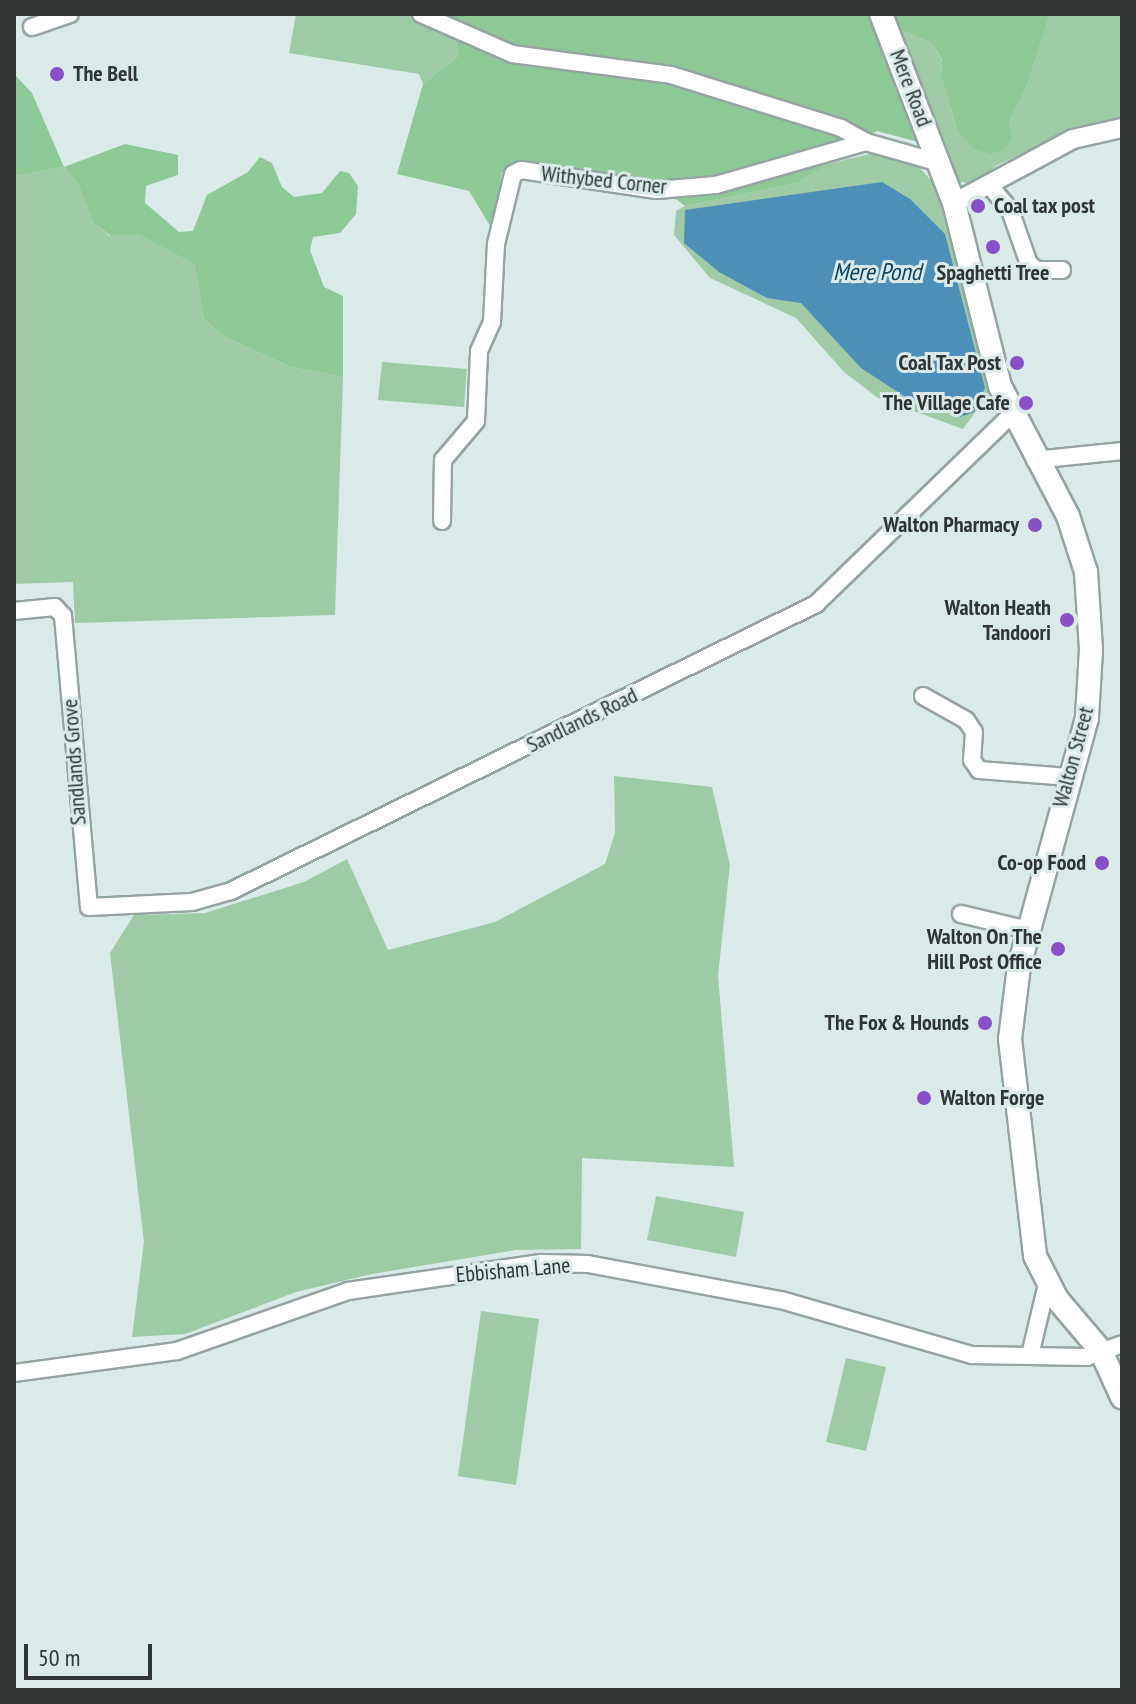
<!DOCTYPE html>
<html>
<head>
<meta charset="utf-8">
<style>
	body { margin:0 }
	#map { position:relative; width:1136px; height:1704px; overflow:hidden; background:#daeae9; font-family:"PT Sans Narrow",sans-serif }
	div>[style] { position:absolute }
	.green>* { inset:0; background:#9ecba5 }
	.forest>* { inset:0; background:#8dc897 }
	.water>* { inset:0; background:#4c90b9 }
	.roads { filter:drop-shadow(2px 0 #95a3a3) drop-shadow(-2px 0 #95a3a3) drop-shadow(0 2px #95a3a3) drop-shadow(0 -2px #95a3a3) }
	.minor>* { height:16px; margin:-8px; padding:0 8px; transform-origin:8px; border-radius:8px; background:#fff }
	.tertiary>* { height:18px; margin:-9px; padding:0 9px; transform-origin:9px; border-radius:9px; background:#fff }
	.secondary>* { height:22px; margin:-11px; padding:0 11px; transform-origin:11px; border-radius:11px; background:#fff }
	.dots>* { width:22px; height:22px; translate:-50% -50%; box-sizing:border-box; border:4px solid #daeae9; border-radius:50% }
	span { translate:-50% -50%; white-space:nowrap; text-align:center; line-height:1.15; -webkit-text-stroke:6px #daeae9; paint-order:stroke }
	.poi-label { font-size:22px; color:#2f3535; font-weight:700 }
	.left { translate:0 -50%; text-align:left }
	.right { translate:-100% -50%; text-align:right }
	.street-label { font-size:22px; color:#2f3535 }
	.water-label { font-size:24px; color:#0b4360; font-style:italic }
	.frame { position:absolute; inset:0; border:16px solid #2f3535; pointer-events:none }
	.scale { position:absolute; left:24px; top:1644px; width:128px; height:36px; box-sizing:border-box; border:4px solid #2f3535; border-top:0; padding-left:10px; font-size:24px; line-height:28px; white-space:nowrap; color:#2f3535; -webkit-text-stroke:6px #daeae9; paint-order:stroke }
</style>
</head>
<body>
<div id="map">
	<div class="green">
		<i style="clip-path:polygon(296px 14px,422px 14px,455px 31px,458px 56px,423px 84px,419px 74px,289px 53px)"></i>
		<i style="clip-path:polygon(1050px 14px,1122px 14px,1122px 117px,1067px 132px,996px 166px,977px 184px,960px 182px,897px 28px,932px 43px,942px 61px,941px 76px,958px 132px,1009px 122px,1026px 89px)"></i>
		<i style="clip-path:polygon(873px 153px,919px 167px,936px 186px,989px 394px,963px 429px,878px 398px,844px 372px,796px 318px,710px 278px,674px 235px,676px 211px,685px 206px,797px 183px,823px 165px)"></i>
		<i style="clip-path:polygon(64px 167px,78px 184px,93px 223px,110px 236px,139px 233px,194px 264px,204px 319px,225px 337px,291px 367px,343px 377px,335px 615px,75px 623px,73px 582px,14px 584px,14px 176px)"></i>
		<i style="clip-path:polygon(382px 362px,467px 369px,464px 407px,378px 400px)"></i>
		<i style="clip-path:polygon(614px 776px,712px 787px,730px 865px,718px 975px,734px 1167px,582px 1158px,581px 1249px,516px 1250px,372px 1274px,296px 1292px,185px 1334px,132px 1337px,144px 1242px,110px 953px,134px 915px,205px 913px,304px 882px,347px 859px,388px 950px,495px 922px,605px 864px,615px 833px)"></i>
		<i style="clip-path:polygon(656px 1196px,744px 1212px,736px 1257px,647px 1240px)"></i>
		<i style="clip-path:polygon(481px 1311px,539px 1319px,516px 1485px,458px 1476px)"></i>
		<i style="clip-path:polygon(846px 1358px,886px 1367px,866px 1451px,826px 1442px)"></i>
	</div>
	<div class="forest">
		<i style="clip-path:polygon(421px 14px,867px 14px,922px 143px,877px 131px,797px 183px,685px 206px,657px 184px,530px 165px,502px 172px,492px 229px,469px 191px,397px 174px,423px 84px,458px 56px,455px 31px)"></i>
		<i style="clip-path:polygon(891px 14px,1050px 14px,1026px 89px,1009px 122px,1011px 140px,1003px 150px,991px 154px,974px 149px,958px 132px,941px 76px,942px 60px,932px 43px,897px 28px)"></i>
		<i style="clip-path:polygon(14px 74px,32px 93px,64px 167px,125px 144px,178px 155px,178px 175px,146px 186px,145px 203px,179px 232px,193px 231px,207px 195px,248px 172px,260px 157px,272px 163px,282px 187px,294px 197px,322px 193px,340px 171px,349px 173px,358px 186px,356px 214px,340px 233px,313px 237px,310px 250px,324px 287px,343px 296px,343px 377px,291px 367px,225px 337px,204px 319px,194px 264px,139px 234px,111px 236px,93px 223px,78px 184px,64px 167px,14px 176px)"></i>
	</div>
	<div class="water">
		<i style="clip-path:polygon(882px 182px,910px 199px,945px 234px,985px 388px,974px 412px,960px 417px,907px 398px,861px 368px,801px 303px,767px 298px,719px 272px,684px 243px,685px 210px)"></i>
	</div>
	<div class="roads">
		<div class="minor">
			<i style="left:421px;top:14px;width:99px;rotate:23.7deg"></i>
			<i style="left:512px;top:54px;width:160px;rotate:7.5deg"></i>
			<i style="left:671px;top:75px;width:178px;rotate:17.3deg"></i>
			<i style="left:841px;top:128px;width:29px;rotate:29deg"></i>
			<i style="left:32px;top:27px;width:40px;rotate:-18.9deg"></i>
			<i style="left:990px;top:186px;width:31px;rotate:50deg"></i>
			<i style="left:1010px;top:210px;width:57px;rotate:70.6deg"></i>
			<i style="left:1029px;top:264px;width:10px;rotate:37deg"></i>
			<i style="left:1037px;top:270px;width:25px"></i>
			<i style="left:1035px;top:460px;width:87px;rotate:-5.9deg"></i>
			<i style="left:442px;top:521px;width:61px;rotate:-89.1deg"></i>
			<i style="left:443px;top:460px;width:51px;rotate:-49.8deg"></i>
			<i style="left:476px;top:421px;width:70px;rotate:-87.5deg"></i>
			<i style="left:479px;top:351px;width:32px;rotate:-66deg"></i>
			<i style="left:492px;top:322px;width:78px;rotate:-87.1deg"></i>
			<i style="left:496px;top:244px;width:72px;rotate:-76.3deg"></i>
			<i style="left:513px;top:174px;width:9px;rotate:-27deg"></i>
			<i style="left:521px;top:170px;width:137px;rotate:8.4deg"></i>
			<i style="left:657px;top:190px;width:59px;rotate:-4.8deg"></i>
			<i style="left:716px;top:185px;width:156px;rotate:-16deg"></i>
			<i style="left:866px;top:142px;width:77px;rotate:15.8deg"></i>
			<i style="left:14px;top:611px;width:41px;rotate:-5.6deg"></i>
			<i style="left:55px;top:607px;width:12px;rotate:48deg"></i>
			<i style="left:63px;top:616px;width:292px;rotate:84.9deg"></i>
			<i style="left:89px;top:907px;width:103px;rotate:-2.8deg"></i>
			<i style="left:192px;top:902px;width:41px;rotate:-15.8deg"></i>
			<i style="left:231px;top:891px;width:652px;rotate:-26.13deg"></i>
			<i style="left:816px;top:604px;width:272px;rotate:-44.1deg"></i>
			<i style="left:923px;top:696px;width:49px;rotate:29.2deg"></i>
			<i style="left:966px;top:720px;width:14px;rotate:56deg"></i>
			<i style="left:974px;top:732px;width:28px;rotate:94deg"></i>
			<i style="left:972px;top:760px;width:12px;rotate:55deg"></i>
			<i style="left:979px;top:770px;width:90px;rotate:4.4deg"></i>
			<i style="left:961px;top:914px;width:69px;rotate:13.4deg"></i>
			<i style="left:1030px;top:1355px;width:73px;rotate:-76.5deg"></i>
			<i style="left:14px;top:1373px;width:164px;rotate:-7.7deg"></i>
			<i style="left:177px;top:1351px;width:181px;rotate:-19.3deg"></i>
			<i style="left:348px;top:1291px;width:195px;rotate:-8.3deg"></i>
			<i style="left:541px;top:1263px;width:47px;rotate:1.2deg"></i>
			<i style="left:588px;top:1264px;width:196px;rotate:10.6deg"></i>
			<i style="left:781px;top:1300px;width:199px;rotate:16.1deg"></i>
			<i style="left:972px;top:1355px;width:115px;rotate:1deg"></i>
			<i style="left:1087px;top:1357px;width:37px;rotate:-20deg"></i>
		</div>
		<div class="tertiary">
			<i style="left:954px;top:203px;width:135px;rotate:-28.3deg"></i>
			<i style="left:1073px;top:139px;width:50px;rotate:-12.7deg"></i>
		</div>
		<div class="secondary">
			<i style="left:881px;top:14px;width:203px;rotate:68.9deg"></i>
			<i style="left:954px;top:203px;width:189px;rotate:75.9deg"></i>
			<i style="left:1000px;top:386px;width:147px;rotate:62.4deg"></i>
			<i style="left:1068px;top:516px;width:59px;rotate:72.2deg"></i>
			<i style="left:1086px;top:572px;width:78px;rotate:86.3deg"></i>
			<i style="left:1091px;top:650px;width:68px;rotate:93.4deg"></i>
			<i style="left:1087px;top:718px;width:257px;rotate:105.3deg"></i>
			<i style="left:1019px;top:966px;width:74px;rotate:97deg"></i>
			<i style="left:1010px;top:1039px;width:218px;rotate:83.4deg"></i>
			<i style="left:1035px;top:1256px;width:48px;rotate:62.9deg"></i>
			<i style="left:1057px;top:1299px;width:68px;rotate:49.8deg"></i>
			<i style="left:1101px;top:1351px;width:51px;rotate:65.5deg"></i>
		</div>
	</div>
	<div class="dots">
		<i style="left:57px;top:74px;background:#8750c7"></i>
		<i style="left:978px;top:206px;background:#8750c7"></i>
		<i style="left:993px;top:247px;background:#8750c7"></i>
		<i style="left:1017px;top:363px;background:#8750c7"></i>
		<i style="left:1026px;top:403px;background:#8750c7"></i>
		<i style="left:1035px;top:525px;background:#8750c7"></i>
		<i style="left:1067px;top:620px;background:#8750c7"></i>
		<i style="left:1102px;top:863px;background:#8750c7"></i>
		<i style="left:1058px;top:949px;background:#8750c7"></i>
		<i style="left:985px;top:1023px;background:#8750c7"></i>
		<i style="left:924px;top:1098px;background:#8750c7"></i>
	</div>
	<div class="poi-label">
		<span class="left" style="left:73px;top:74px">The Bell</span>
		<span class="left" style="left:994px;top:206px">Coal tax post</span>
		<span style="left:993px;top:273px">Spaghetti Tree</span>
		<span class="right" style="left:1001px;top:363px">Coal Tax Post</span>
		<span class="right" style="left:1010px;top:403px">The Village Cafe</span>
		<span class="right" style="left:1019px;top:525px">Walton Pharmacy</span>
		<span class="right" style="left:1051px;top:620px">Walton Heath<br>Tandoori</span>
		<span class="right" style="left:1086px;top:863px">Co-op Food</span>
		<span class="right" style="left:1042px;top:949px">Walton On The<br>Hill Post Office</span>
		<span class="right" style="left:969px;top:1023px">The Fox &amp; Hounds</span>
		<span class="left" style="left:940px;top:1098px">Walton Forge</span>
	</div>
	<div class="street-label">
		<span style="left:911px;top:88px;rotate:69deg">Mere Road</span>
		<span style="left:604px;top:180px;rotate:6deg">Withybed Corner</span>
		<span style="left:582px;top:720px;rotate:-26deg">Sandlands Road</span>
		<span style="left:1073px;top:757px;rotate:-75deg">Walton Street</span>
		<span style="left:74px;top:762px;rotate:-94deg">Sandlands Grove</span>
		<span style="left:513px;top:1270px;rotate:-5deg">Ebbisham Lane</span>
	</div>
	<div class="water-label">
		<span style="left:877px;top:272px">Mere Pond</span>
	</div>
	<div class="frame"></div>
	<div class="scale">50 m</div>
</div>
</body>
</html>
